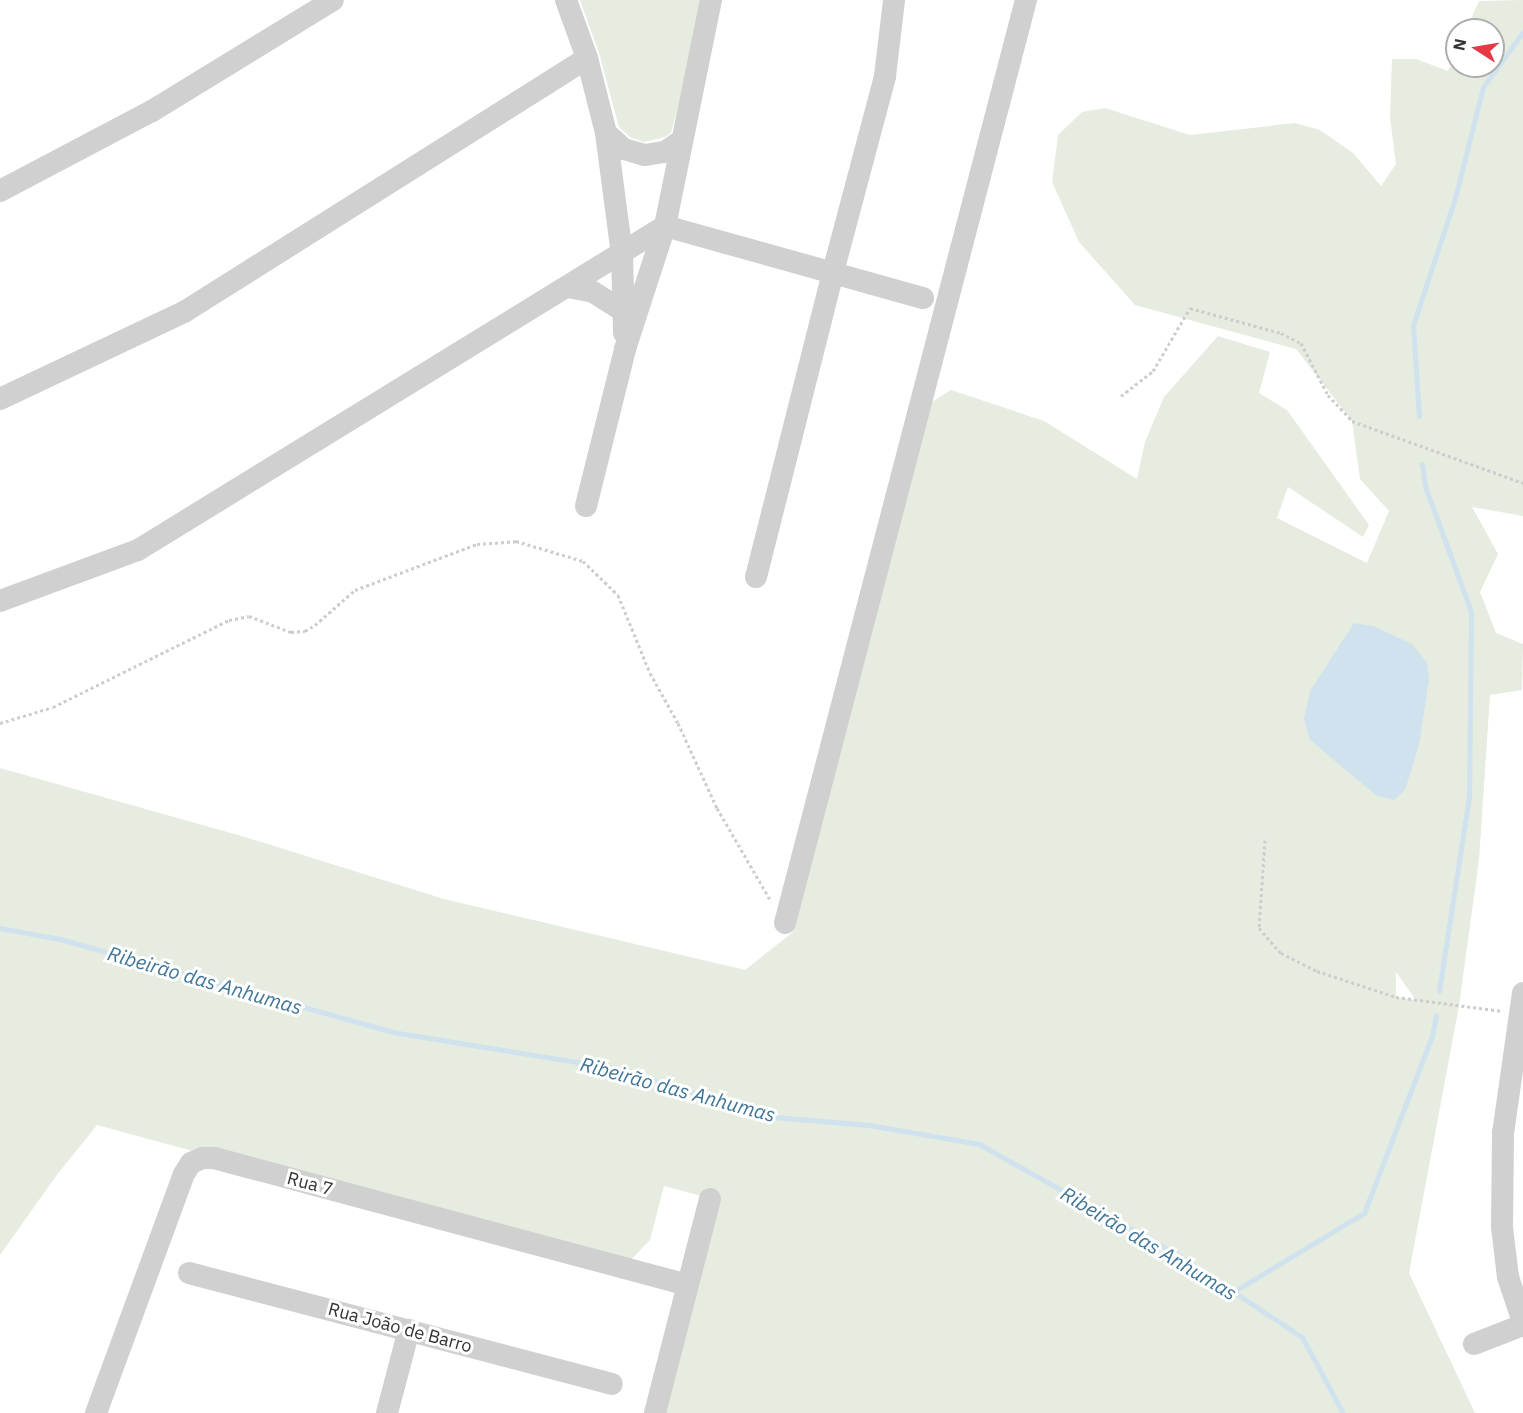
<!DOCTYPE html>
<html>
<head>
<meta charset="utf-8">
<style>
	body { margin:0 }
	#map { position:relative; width:1523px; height:1413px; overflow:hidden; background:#fff; font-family:"IBM Plex Sans",sans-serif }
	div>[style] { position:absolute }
	.green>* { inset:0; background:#e6ecdf }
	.water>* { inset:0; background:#cfe2ee }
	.stream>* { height:5px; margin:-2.5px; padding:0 2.5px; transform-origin:2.5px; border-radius:2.5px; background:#cfe2ee }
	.path>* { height:3px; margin-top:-1.5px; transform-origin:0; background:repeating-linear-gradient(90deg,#cdcdcd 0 3px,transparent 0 6px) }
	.minor>* { height:22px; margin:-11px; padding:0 11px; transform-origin:11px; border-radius:11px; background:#d0d0d0 }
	span { translate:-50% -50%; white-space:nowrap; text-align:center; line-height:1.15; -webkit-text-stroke:6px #fff; paint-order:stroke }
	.street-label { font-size:18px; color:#333 }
	.water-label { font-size:20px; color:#3f7597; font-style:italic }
	.north { position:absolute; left:1445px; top:18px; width:60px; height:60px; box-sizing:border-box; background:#fff; border:2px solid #adadad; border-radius:50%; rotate:282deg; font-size:16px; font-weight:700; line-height:24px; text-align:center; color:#333 }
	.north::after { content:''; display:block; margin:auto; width:21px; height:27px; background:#e63946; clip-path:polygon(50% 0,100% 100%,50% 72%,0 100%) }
</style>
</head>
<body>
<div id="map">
	<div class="green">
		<i style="clip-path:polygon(580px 0,705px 0,704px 10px,671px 133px,665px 137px,643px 142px,630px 137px,619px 127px,599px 53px)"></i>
		<i style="clip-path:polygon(evenodd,1523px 0,1523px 516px,1472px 507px,1498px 554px,1480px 592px,1496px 633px,1523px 644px,1522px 690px,1490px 695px,1479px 860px,1459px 1006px,1409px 1273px,1475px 1413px,655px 1413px,709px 1198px,664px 1186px,650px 1240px,623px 1268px,97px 1125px,56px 1176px,0 1255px,0 768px,245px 837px,444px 899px,745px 970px,793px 932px,927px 405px,951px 390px,1044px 421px,1137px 479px,1145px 442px,1164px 397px,1218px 336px,1270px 352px,1259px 393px,1287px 410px,1369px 525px,1363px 537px,1288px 487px,1277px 518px,1367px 563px,1389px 511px,1360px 479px,1352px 421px,1296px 349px,1135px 305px,1079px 242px,1052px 182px,1058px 135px,1082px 112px,1105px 108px,1190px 135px,1295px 123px,1320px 130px,1353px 153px,1381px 186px,1396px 164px,1390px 117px,1392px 59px,1416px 59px,1448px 71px,1457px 52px,1457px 66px,1493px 66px,1493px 30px,1466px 30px,1479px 1px,1523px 0,1396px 972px,1415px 999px,1415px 1000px,1396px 997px,1396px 972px)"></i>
	</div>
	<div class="water">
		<i style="clip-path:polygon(1354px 623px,1373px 626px,1412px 644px,1427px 663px,1429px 679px,1419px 745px,1405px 790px,1394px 800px,1377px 796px,1310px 740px,1304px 719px,1310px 691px)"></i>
	</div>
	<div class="stream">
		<i style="left:1419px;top:416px;width:91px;rotate:-93.8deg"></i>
		<i style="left:1413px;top:325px;width:134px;rotate:-71.7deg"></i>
		<i style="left:1455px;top:198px;width:114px;rotate:-75.8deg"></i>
		<i style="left:1483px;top:87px;width:68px;rotate:-54deg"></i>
		<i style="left:1422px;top:464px;width:22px;rotate:82deg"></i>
		<i style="left:1425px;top:486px;width:134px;rotate:69.9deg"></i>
		<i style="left:1471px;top:612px;width:185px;rotate:90.6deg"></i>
		<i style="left:1469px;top:797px;width:196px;rotate:98.8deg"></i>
		<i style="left:0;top:928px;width:61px;rotate:10.4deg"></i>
		<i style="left:60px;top:939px;width:345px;rotate:15.6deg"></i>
		<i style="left:392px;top:1032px;width:220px;rotate:9.2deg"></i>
		<i style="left:609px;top:1067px;width:172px;rotate:16.9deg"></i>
		<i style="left:774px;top:1117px;width:95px;rotate:4.8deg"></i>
		<i style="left:869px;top:1125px;width:112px;rotate:9.8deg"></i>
		<i style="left:979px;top:1144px;width:228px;rotate:29.2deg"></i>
		<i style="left:1178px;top:1255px;width:149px;rotate:33.5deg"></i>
		<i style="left:1302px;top:1337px;width:86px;rotate:61.7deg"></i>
		<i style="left:1233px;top:1292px;width:153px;rotate:-31.1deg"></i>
		<i style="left:1364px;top:1213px;width:190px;rotate:-69deg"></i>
		<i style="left:1432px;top:1036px;width:21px;rotate:-79deg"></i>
	</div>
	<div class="path">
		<i style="left:1121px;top:396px;width:41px;rotate:-38deg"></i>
		<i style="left:1153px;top:371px;width:73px;rotate:-59.6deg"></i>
		<i style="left:1190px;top:308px;width:94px;rotate:15.4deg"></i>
		<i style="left:1281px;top:333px;width:22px;rotate:27deg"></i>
		<i style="left:1301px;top:343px;width:59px;rotate:62.6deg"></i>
		<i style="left:1328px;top:395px;width:35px;rotate:47deg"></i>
		<i style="left:1352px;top:421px;width:182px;rotate:19.9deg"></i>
		<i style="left:0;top:723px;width:55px;rotate:-16.8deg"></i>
		<i style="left:53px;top:707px;width:196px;rotate:-26.3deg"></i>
		<i style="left:229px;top:620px;width:20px;rotate:-11deg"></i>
		<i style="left:249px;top:616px;width:45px;rotate:20.9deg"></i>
		<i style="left:291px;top:632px;width:14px;rotate:-4deg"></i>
		<i style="left:305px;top:631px;width:12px;rotate:-31deg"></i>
		<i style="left:315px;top:625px;width:53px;rotate:-41.2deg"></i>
		<i style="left:355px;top:590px;width:130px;rotate:-20.7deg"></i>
		<i style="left:477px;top:544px;width:39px;rotate:-4deg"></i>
		<i style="left:516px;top:541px;width:70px;rotate:16.6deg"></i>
		<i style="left:583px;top:561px;width:49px;rotate:44.2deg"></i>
		<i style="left:618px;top:595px;width:84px;rotate:67.7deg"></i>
		<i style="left:650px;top:673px;width:57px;rotate:60.8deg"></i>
		<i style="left:678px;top:723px;width:94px;rotate:65.4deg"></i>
		<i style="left:717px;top:808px;width:108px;rotate:59.9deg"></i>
		<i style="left:1265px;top:840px;width:88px;rotate:93.9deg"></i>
		<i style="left:1259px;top:928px;width:33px;rotate:49deg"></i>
		<i style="left:1281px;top:953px;width:40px;rotate:26.6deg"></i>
		<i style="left:1317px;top:971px;width:83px;rotate:18.2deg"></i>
		<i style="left:1396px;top:997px;width:107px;rotate:7.5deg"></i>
	</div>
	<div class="minor">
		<i style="left:566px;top:0;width:62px;rotate:70.1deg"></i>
		<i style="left:587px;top:58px;width:77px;rotate:75.8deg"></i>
		<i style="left:606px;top:133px;width:122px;rotate:82.5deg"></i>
		<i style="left:622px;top:254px;width:79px;rotate:88.5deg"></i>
		<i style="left:606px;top:133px;width:24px;rotate:42deg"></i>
		<i style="left:624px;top:149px;width:22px;rotate:16deg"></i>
		<i style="left:645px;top:155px;width:20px;rotate:-9deg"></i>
		<i style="left:665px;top:152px;width:21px;rotate:-35deg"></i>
		<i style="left:0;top:191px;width:172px;rotate:-27.8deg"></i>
		<i style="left:152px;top:111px;width:212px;rotate:-31.5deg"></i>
		<i style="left:568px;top:287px;width:25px;rotate:11deg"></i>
		<i style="left:593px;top:292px;width:36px;rotate:32deg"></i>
		<i style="left:0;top:399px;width:204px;rotate:-25.3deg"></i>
		<i style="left:184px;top:312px;width:476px;rotate:-32.2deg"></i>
		<i style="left:586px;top:506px;width:162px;rotate:-76deg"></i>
		<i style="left:625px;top:349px;width:129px;rotate:-72deg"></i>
		<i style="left:665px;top:226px;width:231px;rotate:-78.5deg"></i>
		<i style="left:756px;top:577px;width:315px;rotate:-75.8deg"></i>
		<i style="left:833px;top:272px;width:203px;rotate:-75.1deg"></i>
		<i style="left:885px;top:76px;width:77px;rotate:-83.2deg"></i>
		<i style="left:0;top:601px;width:147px;rotate:-20.3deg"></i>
		<i style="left:138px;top:550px;width:619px;rotate:-31.58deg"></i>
		<i style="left:665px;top:226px;width:268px;rotate:15.6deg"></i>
		<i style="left:785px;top:923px;width:954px;rotate:-75.37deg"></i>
		<i style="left:1523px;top:993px;width:141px;rotate:98.1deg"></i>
		<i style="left:1503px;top:1133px;width:94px;rotate:90.6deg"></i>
		<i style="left:1502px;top:1227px;width:50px;rotate:83.2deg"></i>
		<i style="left:1508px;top:1277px;width:47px;rotate:71.6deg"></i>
		<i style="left:189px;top:1273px;width:437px;rotate:14.7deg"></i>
		<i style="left:1474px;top:1344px;width:53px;rotate:-21.2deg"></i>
		<i style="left:96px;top:1413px;width:255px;rotate:-69.8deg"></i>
		<i style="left:184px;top:1174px;width:13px;rotate:-58deg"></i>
		<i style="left:191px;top:1163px;width:13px;rotate:-23deg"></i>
		<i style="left:203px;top:1158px;width:11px"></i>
		<i style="left:214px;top:1158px;width:490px;rotate:15deg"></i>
		<i style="left:387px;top:1413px;width:86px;rotate:-75.2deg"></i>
		<i style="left:655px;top:1413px;width:221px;rotate:-75.6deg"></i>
	</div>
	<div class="street-label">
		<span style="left:310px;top:1184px;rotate:15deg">Rua 7</span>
		<span style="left:400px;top:1328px;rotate:15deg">Rua João de Barro</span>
	</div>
	<div class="water-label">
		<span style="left:205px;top:980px;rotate:16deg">Ribeirão das Anhumas</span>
		<span style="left:678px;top:1089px;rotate:15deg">Ribeirão das Anhumas</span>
		<span style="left:1149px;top:1243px;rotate:31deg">Ribeirão das Anhumas</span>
	</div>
	<div class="north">N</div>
</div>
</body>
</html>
